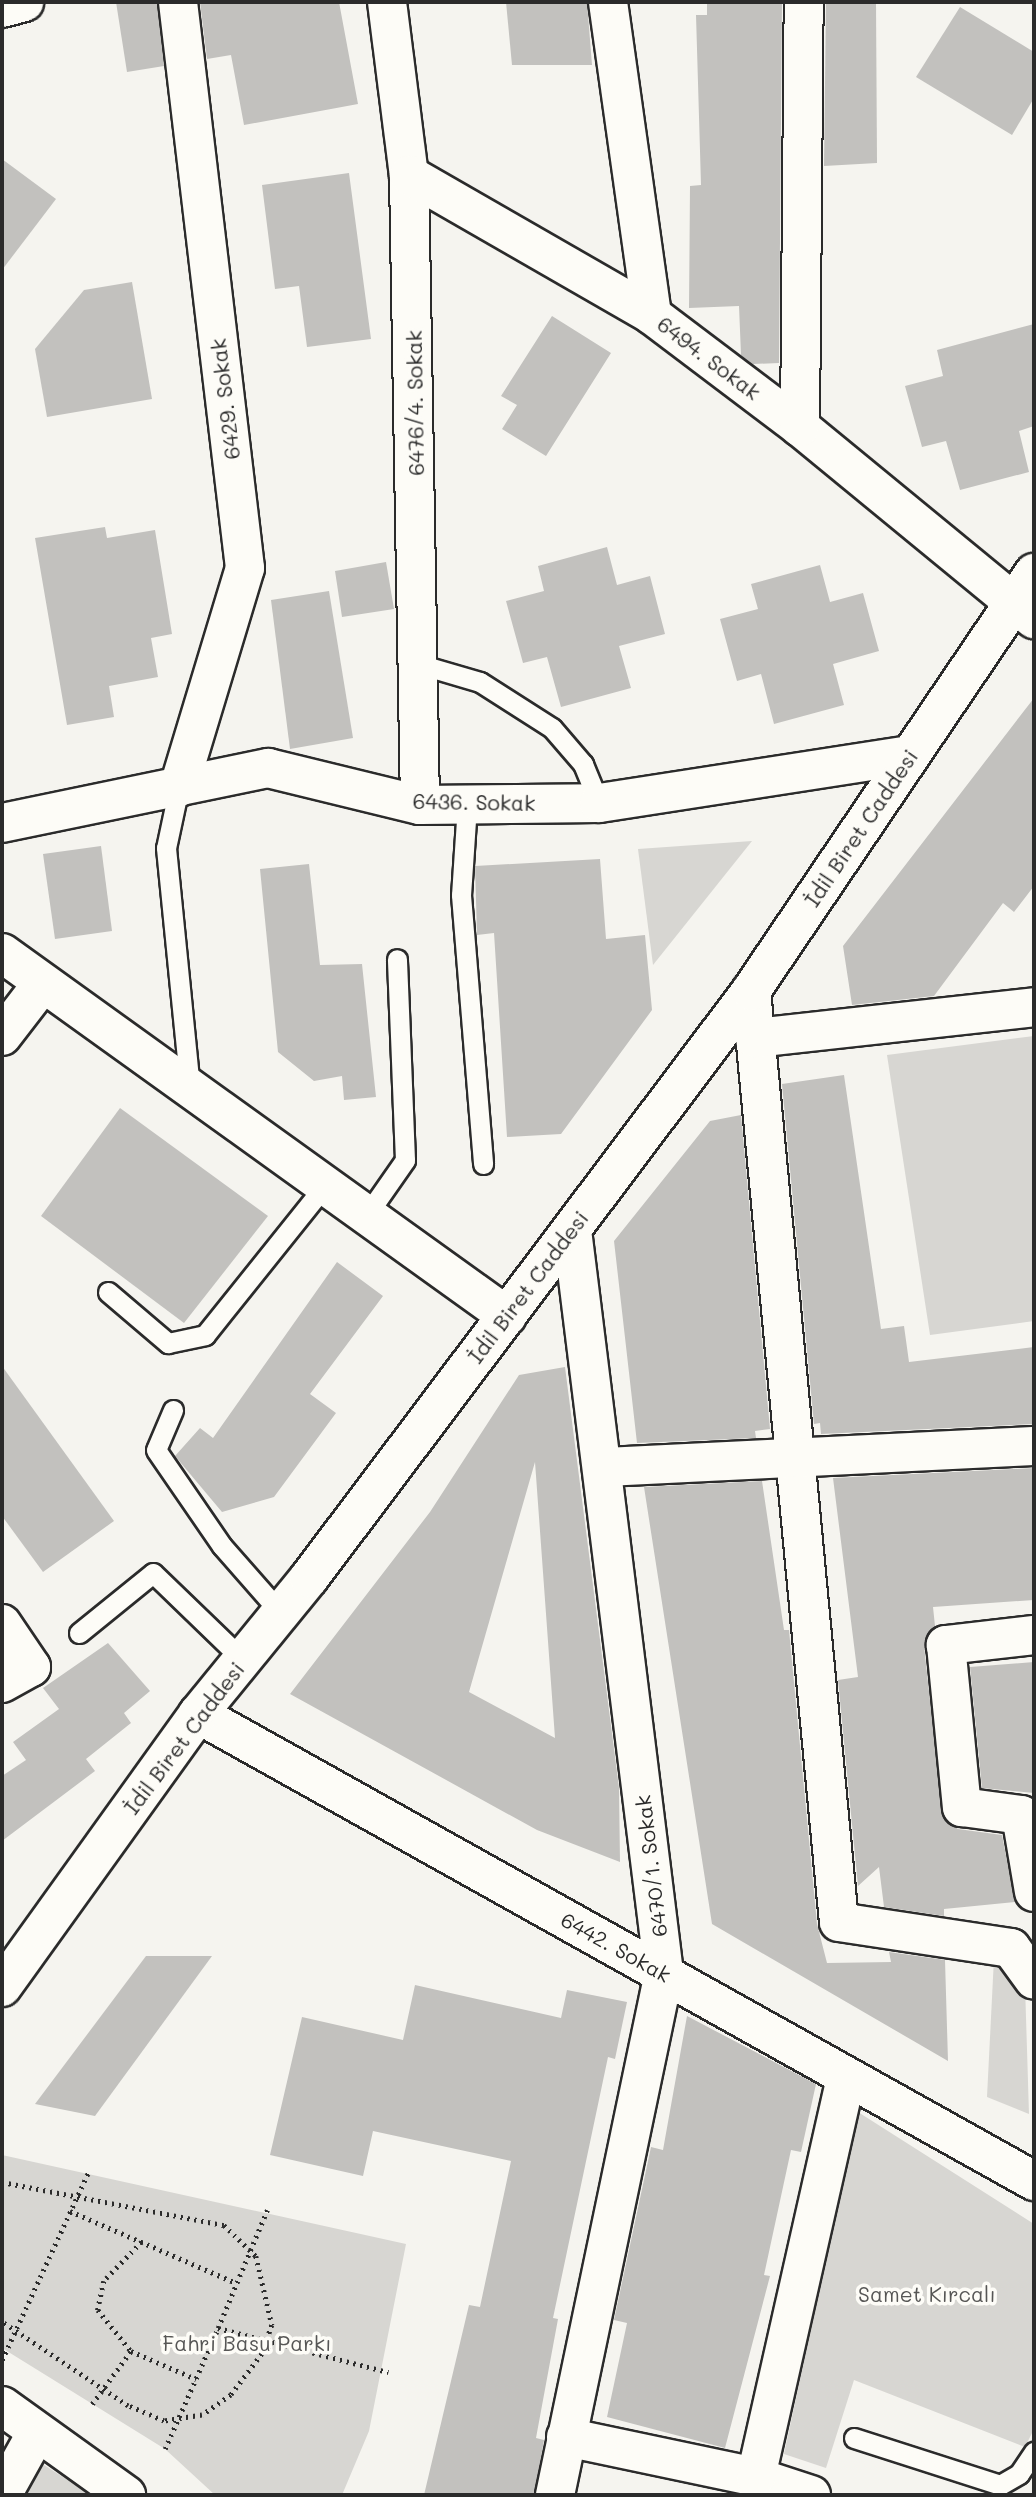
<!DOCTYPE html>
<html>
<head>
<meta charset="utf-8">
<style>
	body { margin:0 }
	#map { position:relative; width:1036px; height:2497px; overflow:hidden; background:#f5f4ef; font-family:Mali,sans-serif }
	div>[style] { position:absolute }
	.green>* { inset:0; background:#d7d6d2 }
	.building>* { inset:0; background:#c2c1be }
	.path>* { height:4.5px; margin-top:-2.25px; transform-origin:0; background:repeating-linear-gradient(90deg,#2b2b2b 0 2px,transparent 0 7px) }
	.roads { filter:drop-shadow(2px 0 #2b2b2b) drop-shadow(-2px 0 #2b2b2b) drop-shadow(0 2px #2b2b2b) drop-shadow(0 -2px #2b2b2b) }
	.service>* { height:19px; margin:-9.5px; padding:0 9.5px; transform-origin:9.5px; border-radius:9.5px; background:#fdfcf7 }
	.minor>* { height:38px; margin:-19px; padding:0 19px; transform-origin:19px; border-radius:19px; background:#fdfcf7 }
	.tertiary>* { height:38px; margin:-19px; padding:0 19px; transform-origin:19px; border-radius:19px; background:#fdfcf7 }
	span { translate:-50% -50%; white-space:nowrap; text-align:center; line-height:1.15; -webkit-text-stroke:7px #fdfcf7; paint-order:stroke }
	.street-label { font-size:21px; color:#2b2b2b }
	.park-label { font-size:21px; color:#565655 }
	.frame { position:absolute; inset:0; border:4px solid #2b2b2b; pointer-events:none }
</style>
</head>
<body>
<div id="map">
	<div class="green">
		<i style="clip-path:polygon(752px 841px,653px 965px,638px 849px)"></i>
		<i style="clip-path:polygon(1034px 1036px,1034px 1321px,930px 1335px,887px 1055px)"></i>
		<i style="clip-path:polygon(994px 1958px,1025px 1985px,1029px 2114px,987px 2097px)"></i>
		<i style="clip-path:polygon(858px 2112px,1034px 2224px,1034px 2429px,1025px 2447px,854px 2380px,826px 2468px,784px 2454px)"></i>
		<i style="clip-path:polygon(2px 2155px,406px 2244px,369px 2431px,342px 2495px,215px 2495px,165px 2449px,2px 2348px)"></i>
		<i style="clip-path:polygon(41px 2463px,91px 2495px,21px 2495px)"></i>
	</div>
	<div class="building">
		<i style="clip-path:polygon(116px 2px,157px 2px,164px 66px,127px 72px)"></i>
		<i style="clip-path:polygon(200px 2px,339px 2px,358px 104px,244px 125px,231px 55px,207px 59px)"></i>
		<i style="clip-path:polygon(506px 2px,587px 2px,592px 65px,512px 65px)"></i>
		<i style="clip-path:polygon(707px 2px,782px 2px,779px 363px,753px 364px,741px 355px,739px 306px,689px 308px,690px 186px,701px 185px,696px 15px,707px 15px)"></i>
		<i style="clip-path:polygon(826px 2px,876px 2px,877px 163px,824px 166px)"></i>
		<i style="clip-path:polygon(960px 7px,1034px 52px,1034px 98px,1012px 135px,916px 77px)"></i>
		<i style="clip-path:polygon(2px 159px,56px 199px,2px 270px)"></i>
		<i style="clip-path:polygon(349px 173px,371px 339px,307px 347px,299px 286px,275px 289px,262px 185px)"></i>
		<i style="clip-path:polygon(132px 282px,152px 399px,47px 417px,35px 349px,84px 290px)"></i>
		<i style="clip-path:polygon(552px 316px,611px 353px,546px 456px,502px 429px,517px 405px,501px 396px)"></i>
		<i style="clip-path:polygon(1034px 324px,1034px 426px,1019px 431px,1029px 472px,960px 490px,946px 441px,922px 447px,905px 386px,943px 376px,937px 350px)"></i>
		<i style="clip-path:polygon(105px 527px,107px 538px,155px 530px,172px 634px,151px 638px,158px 677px,109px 686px,114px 717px,67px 725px,35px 538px)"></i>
		<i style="clip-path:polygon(607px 547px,617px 585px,650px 576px,665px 634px,619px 646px,631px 688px,561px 707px,547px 657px,523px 663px,506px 601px,544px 591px,538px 566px)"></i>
		<i style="clip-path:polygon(386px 562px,394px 609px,342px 617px,335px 571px)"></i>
		<i style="clip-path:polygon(820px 565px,830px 602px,863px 593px,879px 651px,833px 664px,844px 705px,774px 724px,761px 674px,737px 681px,720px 619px,758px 609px,751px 584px)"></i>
		<i style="clip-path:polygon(329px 591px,353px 738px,290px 749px,271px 600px)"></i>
		<i style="clip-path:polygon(1034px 698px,1034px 886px,1014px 912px,1003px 903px,934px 996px,852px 1005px,843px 946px)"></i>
		<i style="clip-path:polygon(101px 846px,112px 931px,55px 939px,43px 854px)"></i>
		<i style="clip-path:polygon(600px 859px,606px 939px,645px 935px,652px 1010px,561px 1134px,507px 1137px,494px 933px,477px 935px,475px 866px)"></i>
		<i style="clip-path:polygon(309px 864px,320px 965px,362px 964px,376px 1097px,344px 1100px,342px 1076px,314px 1081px,278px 1052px,260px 869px)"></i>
		<i style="clip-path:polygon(844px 1075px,881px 1329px,904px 1326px,909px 1362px,1034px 1347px,1034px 1424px,821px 1434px,820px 1423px,814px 1424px,782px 1084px)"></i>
		<i style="clip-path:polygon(120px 1108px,268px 1216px,184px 1323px,41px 1216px)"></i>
		<i style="clip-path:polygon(741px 1115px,770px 1429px,755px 1431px,756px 1438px,637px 1443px,614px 1241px,710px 1121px)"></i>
		<i style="clip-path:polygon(337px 1262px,383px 1296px,310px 1394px,336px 1413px,274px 1497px,222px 1512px,175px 1456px,200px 1428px,213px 1438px)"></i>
		<i style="clip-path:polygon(2px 1366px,114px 1521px,43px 1572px,2px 1516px)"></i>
		<i style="clip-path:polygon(evenodd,565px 1367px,619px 1788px,620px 1862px,537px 1830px,290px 1694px,430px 1512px,519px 1375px,565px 1367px,535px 1462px,555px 1738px,469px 1692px,535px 1462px)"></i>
		<i style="clip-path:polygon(1034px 1468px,1034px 1600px,933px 1607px,935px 1626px,924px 1646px,943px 1818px,958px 1829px,1002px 1835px,1015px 1902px,944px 1909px,944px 1916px,884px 1907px,879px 1867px,858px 1886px,838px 1680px,858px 1677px,833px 1478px)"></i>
		<i style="clip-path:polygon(762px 1481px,784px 1630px,789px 1630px,817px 1924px,827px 1963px,891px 1962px,889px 1952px,945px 1960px,948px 2061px,712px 1924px,644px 1487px)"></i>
		<i style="clip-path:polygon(108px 1643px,150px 1691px,124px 1713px,131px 1723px,86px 1759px,95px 1771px,2px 1841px,2px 1776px,26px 1760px,13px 1742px,59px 1709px,43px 1688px)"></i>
		<i style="clip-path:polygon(1034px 1662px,1034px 1793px,982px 1788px,970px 1667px)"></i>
		<i style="clip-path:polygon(146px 1956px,212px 1956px,95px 2116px,35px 2104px)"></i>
		<i style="clip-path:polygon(415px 1985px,561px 2018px,567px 1990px,627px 2002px,615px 2059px,608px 2057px,553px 2318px,558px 2319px,536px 2438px,544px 2440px,534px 2495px,424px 2495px,469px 2305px,480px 2307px,511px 2161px,373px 2131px,363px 2176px,270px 2155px,302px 2017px,403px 2040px)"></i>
		<i style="clip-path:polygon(687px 2016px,816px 2084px,801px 2152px,791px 2150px,764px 2275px,770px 2276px,725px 2448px,607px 2417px,627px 2323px,614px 2320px,651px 2147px,663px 2150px)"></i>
	</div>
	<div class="path">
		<i style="left:2px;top:2182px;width:226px;rotate:11deg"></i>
		<i style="left:224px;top:2225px;width:45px;rotate:44.1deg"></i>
		<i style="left:256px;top:2256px;width:71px;rotate:76.9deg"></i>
		<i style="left:272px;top:2325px;width:31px;rotate:109deg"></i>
		<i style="left:262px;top:2354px;width:51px;rotate:127.1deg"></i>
		<i style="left:231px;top:2395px;width:35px;rotate:145deg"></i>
		<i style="left:202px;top:2415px;width:38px;rotate:171deg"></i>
		<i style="left:164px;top:2421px;width:39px;rotate:-157deg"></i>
		<i style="left:128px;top:2406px;width:151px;rotate:-146.3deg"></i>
		<i style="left:70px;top:2211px;width:181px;rotate:23.4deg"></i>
		<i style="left:142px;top:2242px;width:54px;rotate:134.3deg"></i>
		<i style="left:104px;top:2281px;width:30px;rotate:102deg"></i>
		<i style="left:98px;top:2310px;width:53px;rotate:51.2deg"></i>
		<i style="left:131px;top:2351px;width:71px;rotate:23.3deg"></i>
		<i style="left:218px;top:2328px;width:128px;rotate:-67.4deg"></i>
		<i style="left:2px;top:2360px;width:206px;rotate:-65.3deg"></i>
		<i style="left:92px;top:2404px;width:66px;rotate:-53.7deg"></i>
		<i style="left:165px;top:2449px;width:132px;rotate:-66.3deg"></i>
		<i style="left:218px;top:2328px;width:176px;rotate:14.5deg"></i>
	</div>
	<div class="roads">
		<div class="service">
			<i style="left:422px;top:665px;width:60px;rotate:16.3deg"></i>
			<i style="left:480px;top:682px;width:85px;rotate:32.6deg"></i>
			<i style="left:552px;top:728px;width:48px;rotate:49.3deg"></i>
			<i style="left:583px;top:764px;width:42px;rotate:67.7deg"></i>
			<i style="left:179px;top:787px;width:62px;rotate:102deg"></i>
			<i style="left:166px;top:848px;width:242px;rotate:84.3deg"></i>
			<i style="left:467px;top:805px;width:90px;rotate:93.8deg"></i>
			<i style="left:461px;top:895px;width:270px;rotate:85.3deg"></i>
			<i style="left:366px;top:1216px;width:68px;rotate:-55.1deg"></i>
			<i style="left:405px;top:1160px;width:201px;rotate:-92.3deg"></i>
			<i style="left:108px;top:1292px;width:79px;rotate:40.4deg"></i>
			<i style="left:168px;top:1343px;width:38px;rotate:-12deg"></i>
			<i style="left:205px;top:1335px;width:192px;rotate:-51.3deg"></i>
			<i style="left:173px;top:1410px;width:43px;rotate:113deg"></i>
			<i style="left:156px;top:1450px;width:116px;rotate:55.5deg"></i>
			<i style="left:222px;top:1546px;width:88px;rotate:48.7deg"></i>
			<i style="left:79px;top:1633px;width:95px;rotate:-39deg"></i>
			<i style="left:153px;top:1573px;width:124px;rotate:44deg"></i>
			<i style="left:854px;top:2438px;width:153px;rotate:17.8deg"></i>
			<i style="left:1000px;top:2485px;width:22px;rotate:-30deg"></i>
			<i style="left:1019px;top:2474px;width:27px;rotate:-56deg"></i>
		</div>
		<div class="minor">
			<i style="left:178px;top:2px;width:570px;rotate:83.25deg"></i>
			<i style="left:245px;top:568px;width:229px;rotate:106.8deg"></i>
			<i style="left:387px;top:2px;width:174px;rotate:82.8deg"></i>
			<i style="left:409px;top:175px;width:630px;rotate:89deg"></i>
			<i style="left:608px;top:2px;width:316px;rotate:82deg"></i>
			<i style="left:652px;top:315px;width:186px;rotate:37.1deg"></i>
			<i style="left:800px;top:427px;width:303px;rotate:39.4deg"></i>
			<i style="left:2px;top:8px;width:23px;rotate:-15deg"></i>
			<i style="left:409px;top:175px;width:280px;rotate:29.9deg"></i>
			<i style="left:800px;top:427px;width:425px;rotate:-89.5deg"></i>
			<i style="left:2px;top:823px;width:272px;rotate:-11.7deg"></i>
			<i style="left:268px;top:768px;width:156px;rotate:13.7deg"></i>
			<i style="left:420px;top:805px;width:179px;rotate:-0.6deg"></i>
			<i style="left:599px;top:803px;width:315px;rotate:-8.8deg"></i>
			<i style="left:2px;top:953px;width:622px;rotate:35.71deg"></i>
			<i style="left:751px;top:991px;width:935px;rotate:84.6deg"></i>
			<i style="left:839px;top:1922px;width:174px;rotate:8.6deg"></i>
			<i style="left:1011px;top:1948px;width:39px;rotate:54deg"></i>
			<i style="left:2px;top:1036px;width:66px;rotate:-52.4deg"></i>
			<i style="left:755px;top:1038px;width:281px;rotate:-6.3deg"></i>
			<i style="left:604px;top:1467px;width:431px;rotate:-2.8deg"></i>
			<i style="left:2px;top:1624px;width:52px;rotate:56deg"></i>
			<i style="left:31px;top:1667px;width:33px;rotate:151deg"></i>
			<i style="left:1034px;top:1635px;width:89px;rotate:173.5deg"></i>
			<i style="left:946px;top:1645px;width:163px;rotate:84.4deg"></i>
			<i style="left:962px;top:1807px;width:60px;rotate:7.7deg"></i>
			<i style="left:1021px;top:1815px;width:78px;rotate:80.4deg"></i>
			<i style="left:198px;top:1714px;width:958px;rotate:29.19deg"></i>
			<i style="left:2px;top:2406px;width:153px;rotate:35.7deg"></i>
			<i style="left:566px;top:2437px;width:194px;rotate:11.9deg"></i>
			<i style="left:756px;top:2477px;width:58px;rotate:18.1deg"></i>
			<i style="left:756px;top:2477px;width:408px;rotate:-77.3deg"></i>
			<i style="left:2px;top:2495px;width:72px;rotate:-60.9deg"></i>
			<i style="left:555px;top:2495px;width:533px;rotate:-78.21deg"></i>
			<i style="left:664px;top:1973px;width:749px;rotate:-97.06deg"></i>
		</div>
		<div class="tertiary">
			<i style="left:2px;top:1987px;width:336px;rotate:-54.3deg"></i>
			<i style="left:198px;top:1714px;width:176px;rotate:-50.8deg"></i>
			<i style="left:309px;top:1578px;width:735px;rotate:-53.02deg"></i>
			<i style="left:751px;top:991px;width:505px;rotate:-55.9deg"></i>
		</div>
	</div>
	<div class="street-label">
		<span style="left:709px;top:358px;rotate:37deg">6494. Sokak</span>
		<span style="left:225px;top:399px;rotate:-97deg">6429. Sokak</span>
		<span style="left:415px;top:403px;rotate:-91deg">6476/4. Sokak</span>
		<span style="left:474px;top:802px;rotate:1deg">6436. Sokak</span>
		<span style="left:861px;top:828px;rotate:-56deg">İdil Biret Caddesi</span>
		<span style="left:528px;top:1287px;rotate:-53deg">İdil Biret Caddesi</span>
		<span style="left:184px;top:1738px;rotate:-53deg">İdil Biret Caddesi</span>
		<span style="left:651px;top:1866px;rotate:-97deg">6470/1. Sokak</span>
		<span style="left:616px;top:1947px;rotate:29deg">6442. Sokak</span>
	</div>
	<div class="park-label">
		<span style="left:927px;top:2294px">Samet Kırcalı</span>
		<span style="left:247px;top:2343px">Fahri Basu Parkı</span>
	</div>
	<div class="frame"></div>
</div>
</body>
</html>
